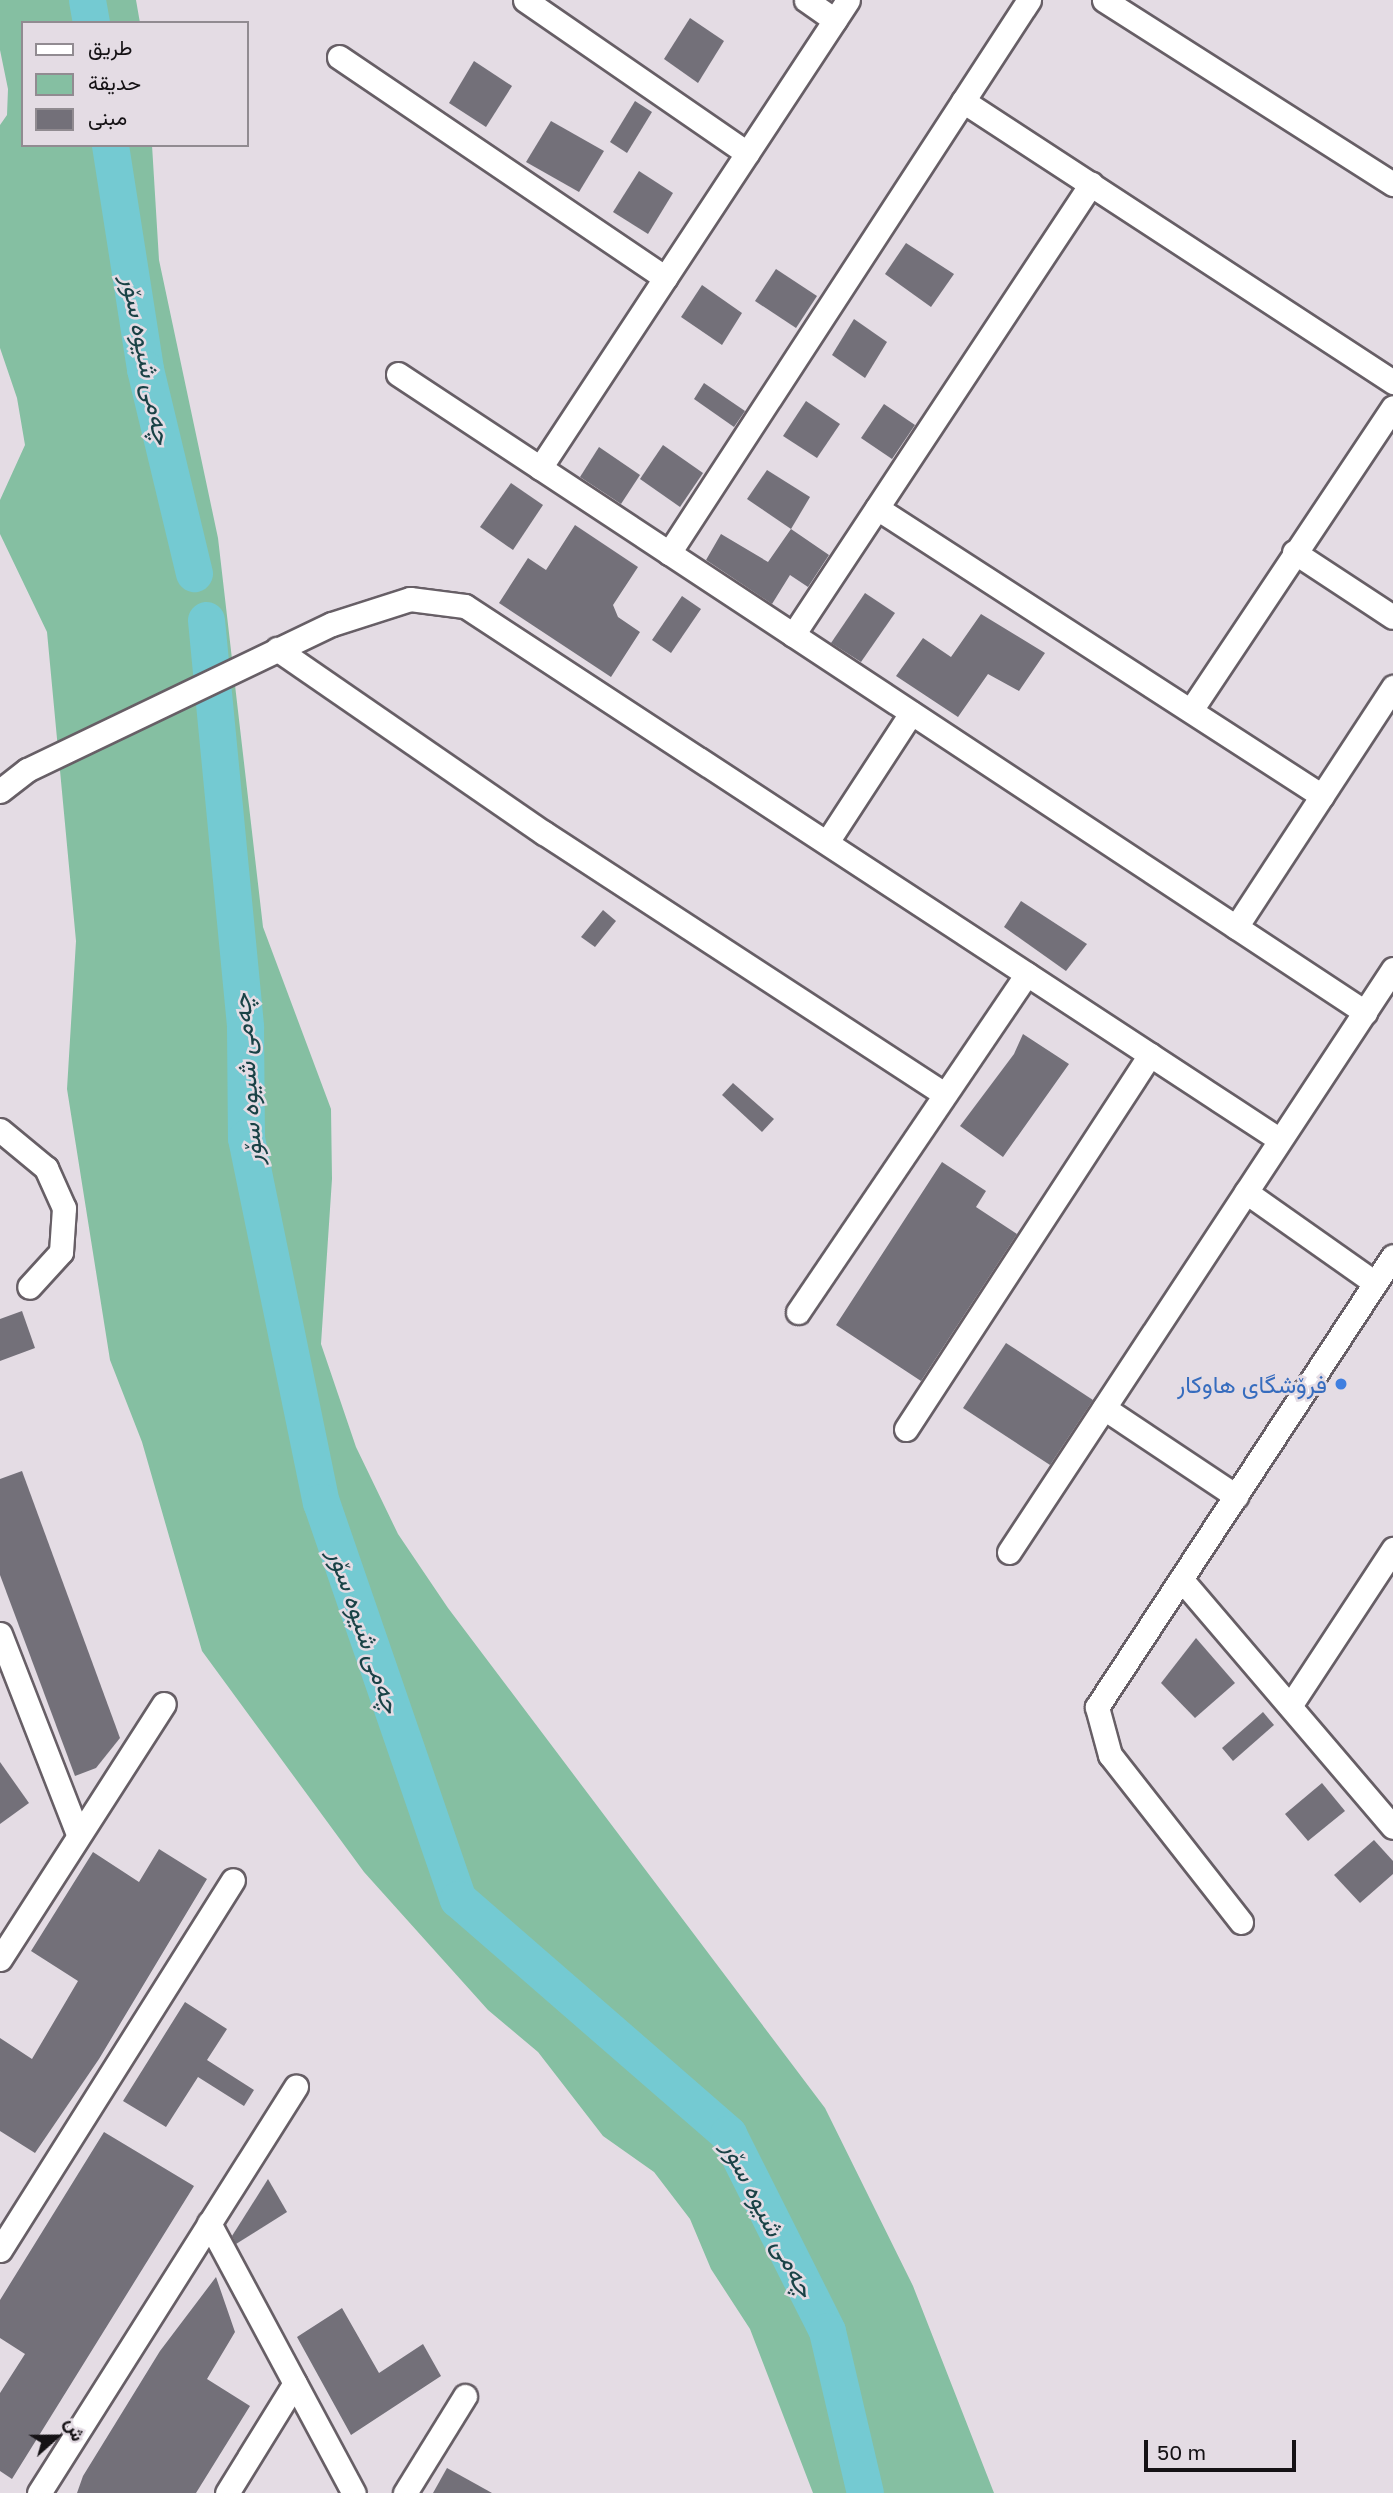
<!DOCTYPE html>
<html>
<head>
<meta charset="utf-8">
<style>
	body { margin:0 }
	#map { position:relative; width:1393px; height:2493px; overflow:hidden; background:#e4dce4; font-family:"Golos Text",Vazirmatn,sans-serif }
	div>[style] { position:absolute }
	.green>* { inset:0; background:#85bfa2 }
	.river>* { height:37px; margin:-18.5px; padding:0 18.5px; transform-origin:18.5px; border-radius:18.5px; background:#74cad2 }
	.building>* { inset:0; background:#737079 }
	.roads { filter:drop-shadow(2px 0 #675f66) drop-shadow(-2px 0 #675f66) drop-shadow(0 2px #675f66) drop-shadow(0 -2px #675f66) }
	.minor>* { height:23px; margin:-11.5px; padding:0 11.5px; transform-origin:11.5px; border-radius:11.5px; background:#fff }
	.dots>* { width:19px; height:19px; translate:-50% -50%; box-sizing:border-box; border:4px solid #e4dce4; border-radius:50% }
	span { translate:-50% -50%; white-space:nowrap; text-align:center; line-height:1.15; -webkit-text-stroke:5px #e4dce4; paint-order:stroke }
	.shop-label { font-size:24px; color:#366cbe }
	.right { translate:-100% -50%; text-align:right }
	.water-label { font-size:26px; color:#194246; font-style:italic }
	.legend { position:absolute; left:21px; top:21px; width:228px; height:126px; box-sizing:border-box; background:#e4dce4; border:2px solid #918b91; margin:0; padding:9px 12px; list-style:none; font-size:21px; color:#151215 }
	.legend li { display:flex; align-items:center; gap:14px; height:35px }
	.legend b { width:35px; border:2px solid #918b91 }
	.north { position:absolute; left:21px; top:2402px; width:70px; height:70px; -webkit-text-stroke:5px #e4dce4; paint-order:stroke; rotate:69deg; font-size:19px; font-weight:700; line-height:28px; text-align:center; color:#151215 }
	.north::after { content:''; display:block; margin:auto; width:24px; height:32px; background:#151215; clip-path:polygon(50% 0,100% 100%,50% 72%,0 100%) }
	.scale { position:absolute; left:1144px; top:2440px; width:152px; height:32px; box-sizing:border-box; border:4px solid #151215; border-top:0; padding-left:9px; font-size:21px; line-height:24px; white-space:nowrap; color:#151215; -webkit-text-stroke:5px #e4dce4; paint-order:stroke }
</style>
</head>
<body>
<div id="map">
	<div class="green">
		<i style="clip-path:polygon(0 0,136px 0,140px 23px,23px 23px,23px 145px,152px 145px,159px 260px,218px 538px,263px 927px,331px 1109px,332px 1179px,321px 1344px,356px 1447px,398px 1534px,448px 1608px,825px 2108px,913px 2286px,994px 2493px,813px 2493px,750px 2329px,711px 2269px,690px 2219px,654px 2172px,603px 2136px,538px 2052px,488px 2010px,364px 1872px,202px 1651px,142px 1442px,110px 1360px,67px 1089px,76px 941px,47px 632px,0 534px,0 500px,25px 445px,17px 398px,0 348px,0 125px,7px 115px,8px 89px,0 50px)"></i>
	</div>
	<div class="river">
		<i style="left:87px;top:0;width:23px;rotate:80deg"></i>
		<i style="left:110px;top:145px;width:227px;rotate:81.1deg"></i>
		<i style="left:145px;top:369px;width:210px;rotate:76.5deg"></i>
		<i style="left:206px;top:620px;width:409px;rotate:84.5deg"></i>
		<i style="left:245px;top:1027px;width:111px;rotate:89.5deg"></i>
		<i style="left:246px;top:1138px;width:372px;rotate:78.4deg"></i>
		<i style="left:321px;top:1502px;width:420px;rotate:71deg"></i>
		<i style="left:458px;top:1899px;width:358px;rotate:41deg"></i>
		<i style="left:728px;top:2134px;width:220px;rotate:63.3deg"></i>
		<i style="left:827px;top:2331px;width:166px;rotate:76.8deg"></i>
	</div>
	<div class="building">
		<i style="clip-path:polygon(690px 18px,724px 41px,698px 83px,664px 59px)"></i>
		<i style="clip-path:polygon(474px 61px,512px 86px,486px 127px,449px 103px)"></i>
		<i style="clip-path:polygon(635px 101px,652px 112px,627px 153px,610px 142px)"></i>
		<i style="clip-path:polygon(551px 121px,604px 151px,579px 192px,526px 162px)"></i>
		<i style="clip-path:polygon(639px 171px,673px 193px,648px 234px,613px 212px)"></i>
		<i style="clip-path:polygon(906px 243px,954px 274px,931px 307px,885px 274px)"></i>
		<i style="clip-path:polygon(776px 269px,817px 296px,796px 328px,755px 301px)"></i>
		<i style="clip-path:polygon(702px 285px,742px 313px,722px 345px,681px 317px)"></i>
		<i style="clip-path:polygon(854px 319px,887px 342px,865px 378px,832px 355px)"></i>
		<i style="clip-path:polygon(704px 383px,745px 411px,734px 427px,694px 399px)"></i>
		<i style="clip-path:polygon(806px 401px,840px 424px,817px 458px,783px 436px)"></i>
		<i style="clip-path:polygon(884px 404px,915px 425px,892px 459px,861px 438px)"></i>
		<i style="clip-path:polygon(663px 445px,703px 473px,680px 507px,640px 479px)"></i>
		<i style="clip-path:polygon(599px 447px,640px 475px,621px 504px,580px 477px)"></i>
		<i style="clip-path:polygon(767px 470px,810px 497px,791px 529px,747px 499px)"></i>
		<i style="clip-path:polygon(511px 483px,543px 505px,513px 550px,480px 527px)"></i>
		<i style="clip-path:polygon(575px 525px,638px 567px,613px 605px,618px 617px,640px 632px,611px 677px,499px 603px,528px 558px,546px 570px)"></i>
		<i style="clip-path:polygon(791px 529px,829px 555px,808px 587px,790px 575px,772px 604px,706px 560px,721px 534px,768px 562px)"></i>
		<i style="clip-path:polygon(865px 593px,895px 613px,861px 662px,831px 643px)"></i>
		<i style="clip-path:polygon(682px 596px,701px 609px,671px 653px,652px 640px)"></i>
		<i style="clip-path:polygon(981px 614px,1045px 653px,1019px 691px,988px 674px,958px 717px,896px 676px,923px 638px,951px 657px)"></i>
		<i style="clip-path:polygon(1021px 901px,1087px 944px,1066px 971px,1004px 927px)"></i>
		<i style="clip-path:polygon(603px 910px,616px 921px,595px 947px,581px 937px)"></i>
		<i style="clip-path:polygon(1023px 1034px,1069px 1064px,1003px 1157px,960px 1126px,1014px 1054px)"></i>
		<i style="clip-path:polygon(733px 1083px,774px 1119px,762px 1132px,722px 1095px)"></i>
		<i style="clip-path:polygon(942px 1162px,986px 1191px,976px 1207px,1017px 1234px,921px 1381px,836px 1325px)"></i>
		<i style="clip-path:polygon(22px 1311px,35px 1348px,0 1361px,0 1319px)"></i>
		<i style="clip-path:polygon(1006px 1343px,1093px 1400px,1050px 1465px,963px 1408px)"></i>
		<i style="clip-path:polygon(22px 1471px,120px 1738px,96px 1768px,75px 1776px,0 1575px,0 1479px)"></i>
		<i style="clip-path:polygon(1196px 1638px,1235px 1683px,1195px 1718px,1161px 1683px)"></i>
		<i style="clip-path:polygon(1263px 1712px,1274px 1725px,1233px 1761px,1222px 1748px)"></i>
		<i style="clip-path:polygon(0 1762px,29px 1803px,0 1824px)"></i>
		<i style="clip-path:polygon(1322px 1783px,1345px 1811px,1308px 1841px,1285px 1814px)"></i>
		<i style="clip-path:polygon(1374px 1840px,1393px 1861px,1393px 1874px,1360px 1903px,1334px 1875px)"></i>
		<i style="clip-path:polygon(159px 1849px,207px 1879px,99px 2059px,35px 2153px,0 2131px,0 2038px,32px 2059px,78px 1981px,31px 1951px,93px 1852px,139px 1882px)"></i>
		<i style="clip-path:polygon(185px 2002px,227px 2029px,207px 2060px,254px 2090px,244px 2106px,198px 2077px,166px 2127px,123px 2101px)"></i>
		<i style="clip-path:polygon(104px 2132px,194px 2186px,12px 2479px,0 2471px,0 2393px,25px 2354px,0 2338px,0 2300px)"></i>
		<i style="clip-path:polygon(268px 2179px,287px 2212px,236px 2244px,232px 2236px)"></i>
		<i style="clip-path:polygon(216px 2277px,235px 2332px,207px 2379px,250px 2406px,196px 2493px,77px 2493px,83px 2476px,160px 2351px)"></i>
		<i style="clip-path:polygon(342px 2308px,379px 2373px,423px 2344px,441px 2376px,351px 2435px,297px 2337px)"></i>
		<i style="clip-path:polygon(447px 2468px,492px 2493px,433px 2493px)"></i>
	</div>
	<div class="roads">
		<div class="minor">
			<i style="left:525px;top:0;width:270px;rotate:34.6deg"></i>
			<i style="left:806px;top:0;width:35px;rotate:35deg"></i>
			<i style="left:1104px;top:0;width:343px;rotate:32.5deg"></i>
			<i style="left:339px;top:57px;width:394px;rotate:34.1deg"></i>
			<i style="left:963px;top:101px;width:514px;rotate:33.16deg"></i>
			<i style="left:398px;top:374px;width:1159px;rotate:33.42deg"></i>
			<i style="left:540px;top:468px;width:560px;rotate:-56.65deg"></i>
			<i style="left:877px;top:508px;width:530px;rotate:32.91deg"></i>
			<i style="left:1294px;top:552px;width:118px;rotate:33.3deg"></i>
			<i style="left:669px;top:553px;width:660px;rotate:-56.94deg"></i>
			<i style="left:793px;top:635px;width:541px;rotate:-56.55deg"></i>
			<i style="left:277px;top:649px;width:324px;rotate:34.6deg"></i>
			<i style="left:544px;top:833px;width:478px;rotate:33.1deg"></i>
			<i style="left:1191px;top:710px;width:364px;rotate:-56.3deg"></i>
			<i style="left:0;top:791px;width:34px;rotate:-38deg"></i>
			<i style="left:27px;top:770px;width:338px;rotate:-25.6deg"></i>
			<i style="left:332px;top:624px;width:82px;rotate:-17.8deg"></i>
			<i style="left:410px;top:599px;width:55px;rotate:7.3deg"></i>
			<i style="left:465px;top:606px;width:974px;rotate:33.23deg"></i>
			<i style="left:827px;top:842px;width:154px;rotate:-56.9deg"></i>
			<i style="left:1236px;top:927px;width:287px;rotate:-56.8deg"></i>
			<i style="left:0;top:1130px;width:60px;rotate:39.6deg"></i>
			<i style="left:46px;top:1168px;width:44px;rotate:65.8deg"></i>
			<i style="left:64px;top:1208px;width:44px;rotate:93.9deg"></i>
			<i style="left:61px;top:1252px;width:47px;rotate:132.4deg"></i>
			<i style="left:1246px;top:1192px;width:158px;rotate:35.2deg"></i>
			<i style="left:798px;top:1312px;width:408px;rotate:-55.9deg"></i>
			<i style="left:1104px;top:1408px;width:159px;rotate:33.7deg"></i>
			<i style="left:906px;top:1429px;width:447px;rotate:-56.9deg"></i>
			<i style="left:1009px;top:1552px;width:698px;rotate:-56.63deg"></i>
			<i style="left:1181px;top:1579px;width:326px;rotate:49.5deg"></i>
			<i style="left:0;top:1634px;width:215px;rotate:68.7deg"></i>
			<i style="left:1290px;top:1706px;width:188px;rotate:-56.7deg"></i>
			<i style="left:1241px;top:1922px;width:212px;rotate:-128.1deg"></i>
			<i style="left:1110px;top:1755px;width:50px;rotate:-105.2deg"></i>
			<i style="left:1097px;top:1707px;width:539px;rotate:-56.72deg"></i>
			<i style="left:0;top:1959px;width:303px;rotate:-57.3deg"></i>
			<i style="left:209px;top:2223px;width:306px;rotate:61.8deg"></i>
			<i style="left:0;top:2250px;width:437px;rotate:-57.8deg"></i>
			<i style="left:39px;top:2493px;width:481px;rotate:-57.7deg"></i>
			<i style="left:227px;top:2493px;width:129px;rotate:-58.3deg"></i>
			<i style="left:405px;top:2493px;width:114px;rotate:-58.3deg"></i>
		</div>
	</div>
	<div class="dots">
		<i style="left:1341px;top:1384px;background:#3f7fe0"></i>
	</div>
	<div class="shop-label">
		<span class="right" style="left:1327px;top:1384px">فرۆشگای ھاوکار</span>
	</div>
	<div class="water-label">
		<span style="left:147px;top:360px;rotate:79deg">چەمی شیوە سۆر</span>
		<span style="left:247px;top:1079px;rotate:-94deg">چەمی شیوە سۆر</span>
		<span style="left:365px;top:1631px;rotate:71deg">چەمی شیوە سۆر</span>
		<span style="left:769px;top:2219px;rotate:63deg">چەمی شیوە سۆر</span>
	</div>
	<ul class="legend">
	<li><b style="height:9px;background:#fff"></b>طريق</li>
	<li><b style="height:19px;background:#85bfa2"></b>حديقة</li>
	<li><b style="height:19px;background:#737079"></b>مبنى</li>
	</ul>
	<div class="north">ش</div>
	<div class="scale">50 m</div>
</div>
</body>
</html>
